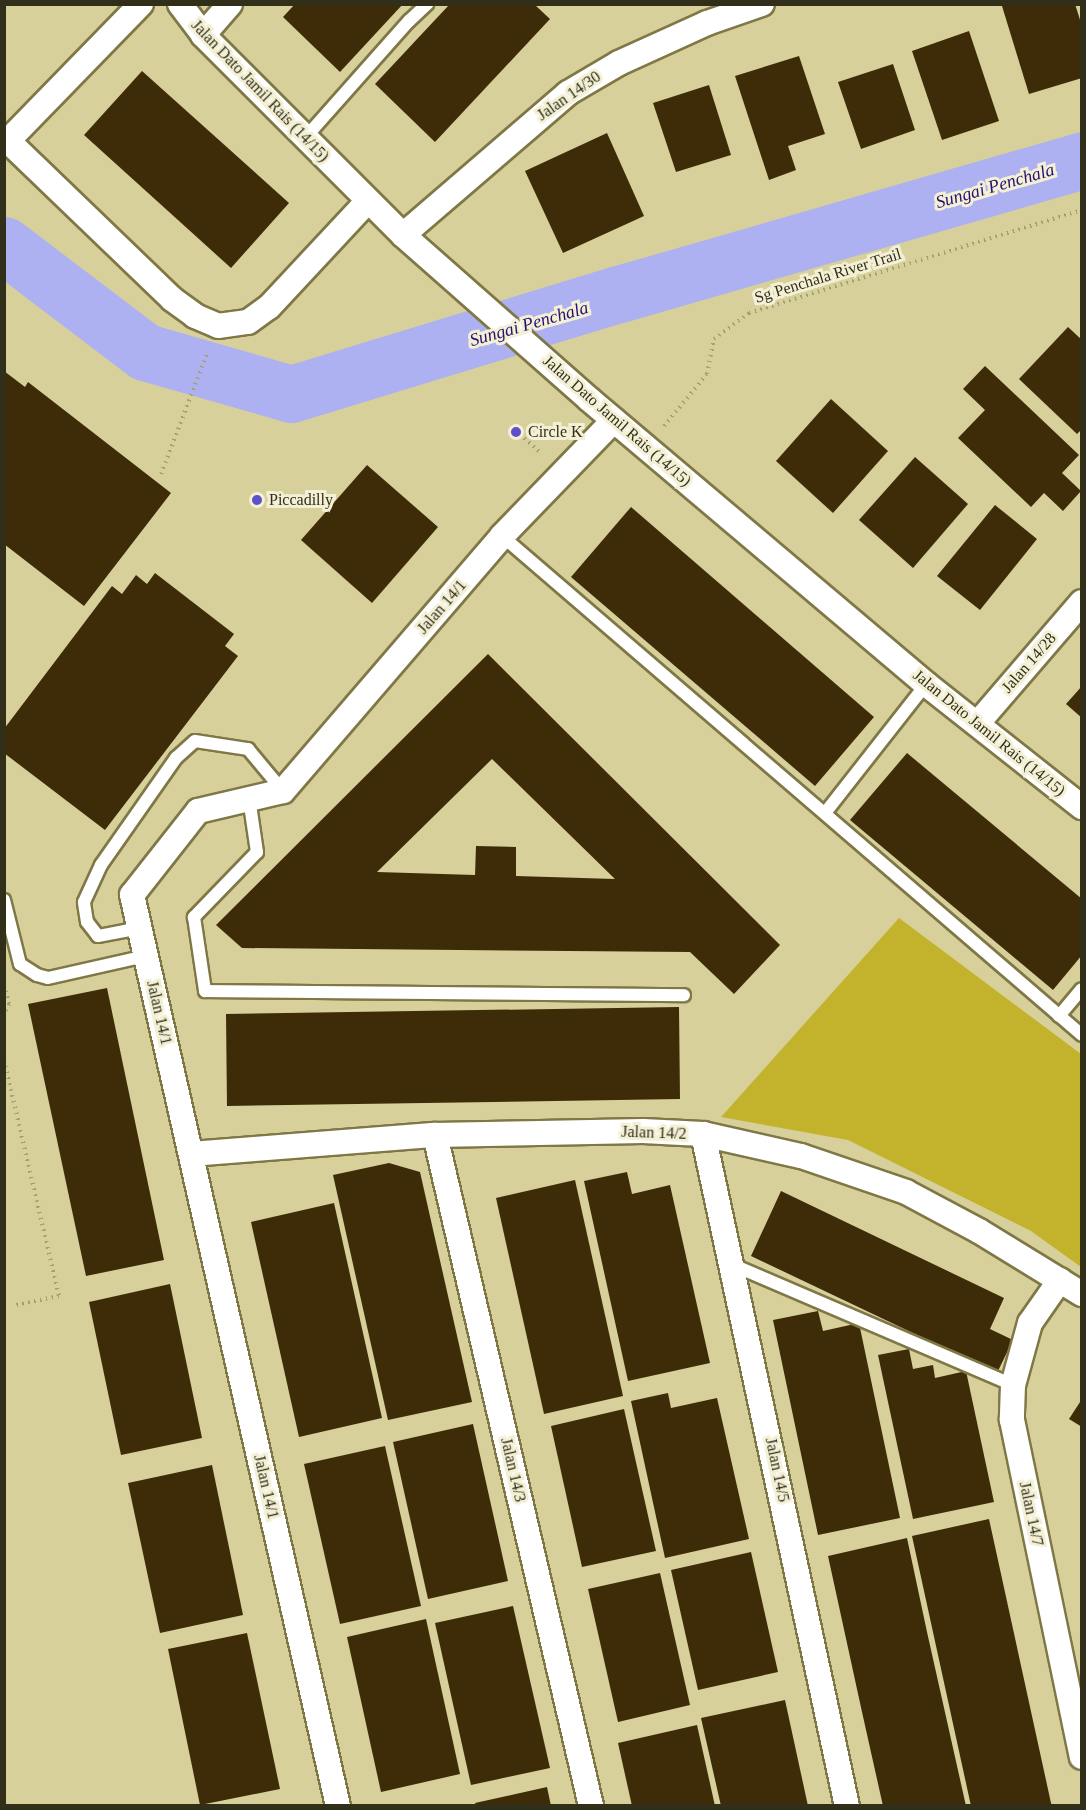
<!DOCTYPE html>
<html>
<head>
<meta charset="utf-8">
<style>
	body { margin:0 }
	#map { position:relative; width:1086px; height:1810px; overflow:hidden; background:#d7d09b; font-family:"Times New Roman",serif }
	div>[style] { position:absolute }
	.green>* { inset:0; background:#c3b22c }
	.river>* { height:57px; margin:-28.5px; padding:0 28.5px; transform-origin:28.5px; border-radius:28.5px; background:#adb0f1 }
	.building>* { inset:0; background:#3e2c08 }
	.path>* { height:4px; margin-top:-2px; transform-origin:0; background:repeating-linear-gradient(90deg,#a59f74 0 1.5px,transparent 0 6px) }
	.roads { filter:drop-shadow(2px 0 #7f7846) drop-shadow(-2px 0 #7f7846) drop-shadow(0 2px #7f7846) drop-shadow(0 -2px #7f7846) }
	.service>* { height:12px; margin:-6px; padding:0 6px; transform-origin:6px; border-radius:6px; background:#fff }
	.minor>* { height:24px; margin:-12px; padding:0 12px; transform-origin:12px; border-radius:12px; background:#fff }
	.dots>* { width:16px; height:16px; translate:-50% -50%; box-sizing:border-box; border:3px solid #f3f0d6; border-radius:50% }
	span { translate:-50% -50%; white-space:nowrap; text-align:center; line-height:1.15; -webkit-text-stroke:6px #f3f0d6; paint-order:stroke }
	.street-label { font-size:16px; color:#312e19 }
	.poi-label { font-size:16px; color:#312e19 }
	.left { translate:0 -50%; text-align:left }
	.water-label { font-size:18px; color:#25106f; font-style:italic }
	.frame { position:absolute; inset:0; border:6px solid #312e19; pointer-events:none }
</style>
</head>
<body>
<div id="map">
	<div class="green">
		<i style="clip-path:polygon(899px 918px,1081px 1054px,1081px 1267px,1031px 1231px,848px 1140px,721px 1117px)"></i>
	</div>
	<div class="river">
		<i style="left:4px;top:245px;width:177px;rotate:37.2deg"></i>
		<i style="left:145px;top:352px;width:152px;rotate:16deg"></i>
		<i style="left:291px;top:394px;width:343px;rotate:-17deg"></i>
		<i style="left:619px;top:294px;width:482px;rotate:-16.1deg"></i>
	</div>
	<div class="building">
		<i style="clip-path:polygon(295px 4px,403px 4px,340px 72px,283px 17px)"></i>
		<i style="clip-path:polygon(1006px 4px,1075px 4px,1082px 26px,1082px 78px,1029px 94px,1002px 6px)"></i>
		<i style="clip-path:polygon(449px 5px,535px 5px,550px 19px,435px 142px,375px 84px)"></i>
		<i style="clip-path:polygon(969px 31px,999px 121px,942px 140px,912px 51px)"></i>
		<i style="clip-path:polygon(799px 56px,825px 134px,788px 146px,796px 170px,769px 180px,735px 76px)"></i>
		<i style="clip-path:polygon(893px 64px,915px 130px,861px 149px,838px 82px)"></i>
		<i style="clip-path:polygon(142px 71px,289px 203px,231px 268px,84px 135px)"></i>
		<i style="clip-path:polygon(709px 85px,731px 155px,676px 172px,653px 103px)"></i>
		<i style="clip-path:polygon(607px 133px,644px 216px,563px 253px,525px 171px)"></i>
		<i style="clip-path:polygon(1068px 327px,1082px 340px,1082px 429px,1077px 434px,1019px 379px)"></i>
		<i style="clip-path:polygon(985px 366px,1079px 455px,1062px 473px,1081px 491px,1063px 511px,1044px 493px,1031px 507px,958px 438px,985px 410px,963px 389px)"></i>
		<i style="clip-path:polygon(4px 371px,25px 387px,28px 382px,171px 493px,84px 606px,4px 544px)"></i>
		<i style="clip-path:polygon(831px 399px,888px 451px,833px 513px,776px 461px)"></i>
		<i style="clip-path:polygon(915px 457px,968px 504px,913px 568px,859px 520px)"></i>
		<i style="clip-path:polygon(367px 465px,438px 527px,372px 603px,301px 540px)"></i>
		<i style="clip-path:polygon(995px 505px,1037px 539px,980px 610px,937px 576px)"></i>
		<i style="clip-path:polygon(631px 507px,874px 717px,815px 786px,571px 577px)"></i>
		<i style="clip-path:polygon(155px 573px,234px 634px,225px 646px,238px 656px,105px 830px,4px 753px,4px 729px,112px 586px,122px 594px,136px 575px,147px 584px)"></i>
		<i style="clip-path:polygon(evenodd,488px 654px,780px 945px,734px 994px,690px 952px,242px 948px,216px 925px,488px 654px,492px 759px,615px 879px,516px 876px,516px 847px,476px 846px,475px 875px,377px 872px,492px 759px)"></i>
		<i style="clip-path:polygon(1082px 686px,1082px 718px,1066px 704px)"></i>
		<i style="clip-path:polygon(907px 753px,1082px 899px,1082px 955px,1053px 990px,850px 820px)"></i>
		<i style="clip-path:polygon(107px 988px,164px 1260px,86px 1276px,28px 1004px)"></i>
		<i style="clip-path:polygon(679px 1007px,680px 1099px,227px 1106px,226px 1014px)"></i>
		<i style="clip-path:polygon(389px 1163px,420px 1172px,472px 1402px,388px 1420px,333px 1175px)"></i>
		<i style="clip-path:polygon(627px 1172px,632px 1194px,670px 1185px,710px 1363px,628px 1381px,584px 1181px)"></i>
		<i style="clip-path:polygon(575px 1180px,623px 1396px,544px 1414px,496px 1198px)"></i>
		<i style="clip-path:polygon(781px 1191px,1004px 1298px,990px 1329px,1013px 1340px,997px 1373px,751px 1256px)"></i>
		<i style="clip-path:polygon(334px 1203px,382px 1418px,299px 1437px,251px 1222px)"></i>
		<i style="clip-path:polygon(170px 1284px,202px 1438px,121px 1455px,89px 1302px)"></i>
		<i style="clip-path:polygon(818px 1311px,823px 1331px,859px 1323px,900px 1518px,818px 1535px,773px 1320px)"></i>
		<i style="clip-path:polygon(909px 1349px,913px 1369px,933px 1365px,935px 1378px,966px 1371px,994px 1502px,913px 1519px,878px 1355px)"></i>
		<i style="clip-path:polygon(668px 1393px,671px 1408px,717px 1398px,749px 1539px,665px 1558px,631px 1401px)"></i>
		<i style="clip-path:polygon(1082px 1399px,1082px 1427px,1069px 1419px)"></i>
		<i style="clip-path:polygon(624px 1409px,656px 1551px,582px 1567px,551px 1426px)"></i>
		<i style="clip-path:polygon(473px 1424px,508px 1581px,428px 1599px,393px 1442px)"></i>
		<i style="clip-path:polygon(385px 1446px,421px 1606px,340px 1624px,304px 1464px)"></i>
		<i style="clip-path:polygon(212px 1465px,243px 1615px,160px 1633px,128px 1483px)"></i>
		<i style="clip-path:polygon(989px 1519px,1051px 1803px,1052px 1806px,971px 1806px,912px 1536px)"></i>
		<i style="clip-path:polygon(907px 1538px,927px 1632px,966px 1806px,883px 1806px,862px 1712px,828px 1556px)"></i>
		<i style="clip-path:polygon(751px 1552px,778px 1672px,698px 1690px,671px 1570px)"></i>
		<i style="clip-path:polygon(660px 1573px,690px 1705px,618px 1722px,588px 1589px)"></i>
		<i style="clip-path:polygon(513px 1606px,550px 1768px,471px 1785px,435px 1623px)"></i>
		<i style="clip-path:polygon(426px 1619px,460px 1774px,381px 1792px,347px 1637px)"></i>
		<i style="clip-path:polygon(247px 1633px,280px 1789px,200px 1805px,168px 1649px)"></i>
		<i style="clip-path:polygon(785px 1700px,808px 1806px,721px 1806px,701px 1718px)"></i>
		<i style="clip-path:polygon(697px 1725px,715px 1806px,632px 1806px,618px 1743px)"></i>
		<i style="clip-path:polygon(547px 1787px,551px 1806px,476px 1806px,475px 1803px)"></i>
	</div>
	<div class="path">
		<i style="left:511px;top:426px;width:42px;rotate:42.1deg"></i>
		<i style="left:664px;top:426px;width:67px;rotate:-50.4deg"></i>
		<i style="left:707px;top:374px;width:36px;rotate:-79deg"></i>
		<i style="left:714px;top:339px;width:44px;rotate:-36.6deg"></i>
		<i style="left:749px;top:313px;width:349px;rotate:-17.2deg"></i>
		<i style="left:161px;top:474px;width:132px;rotate:-69.1deg"></i>
		<i style="left:4px;top:985px;width:20px;rotate:75deg"></i>
		<i style="left:9px;top:1004px;width:11px;rotate:117deg"></i>
		<i style="left:4px;top:1060px;width:242px;rotate:76.9deg"></i>
		<i style="left:59px;top:1296px;width:44px;rotate:168.2deg"></i>
	</div>
	<div class="roads">
		<div class="service">
			<i style="left:305px;top:138px;width:157px;rotate:-48.4deg"></i>
			<i style="left:409px;top:21px;width:25px;rotate:-43deg"></i>
			<i style="left:502px;top:536px;width:765px;rotate:40.71deg"></i>
			<i style="left:249px;top:798px;width:55px;rotate:81.6deg"></i>
			<i style="left:257px;top:852px;width:91px;rotate:134.1deg"></i>
			<i style="left:194px;top:917px;width:75px;rotate:81.5deg"></i>
			<i style="left:205px;top:991px;width:479px;rotate:0.5deg"></i>
			<i style="left:825px;top:813px;width:164px;rotate:-51.9deg"></i>
			<i style="left:4px;top:900px;width:66px;rotate:76deg"></i>
			<i style="left:20px;top:964px;width:20px;rotate:33deg"></i>
			<i style="left:37px;top:975px;width:11px;rotate:15deg"></i>
			<i style="left:48px;top:978px;width:100px;rotate:-12.7deg"></i>
			<i style="left:140px;top:928px;width:43px;rotate:169.2deg"></i>
			<i style="left:98px;top:936px;width:18px;rotate:-128deg"></i>
			<i style="left:87px;top:922px;width:20px;rotate:-99deg"></i>
			<i style="left:84px;top:902px;width:41px;rotate:-65.3deg"></i>
			<i style="left:101px;top:865px;width:131px;rotate:-55deg"></i>
			<i style="left:176px;top:758px;width:25px;rotate:-42deg"></i>
			<i style="left:195px;top:741px;width:54px;rotate:8.6deg"></i>
			<i style="left:248px;top:749px;width:55px;rotate:50.2deg"></i>
			<i style="left:1059px;top:1016px;width:35px;rotate:-50deg"></i>
			<i style="left:733px;top:1265px;width:305px;rotate:23.2deg"></i>
		</div>
		<div class="minor">
			<i style="left:141px;top:4px;width:191px;rotate:134.2deg"></i>
			<i style="left:8px;top:141px;width:228px;rotate:43.9deg"></i>
			<i style="left:172px;top:299px;width:29px;rotate:36deg"></i>
			<i style="left:195px;top:316px;width:25px;rotate:23deg"></i>
			<i style="left:218px;top:326px;width:30px;rotate:-8deg"></i>
			<i style="left:248px;top:322px;width:26px;rotate:-36deg"></i>
			<i style="left:269px;top:307px;width:144px;rotate:-47deg"></i>
			<i style="left:180px;top:4px;width:39px;rotate:53deg"></i>
			<i style="left:203px;top:35px;width:283px;rotate:45deg"></i>
			<i style="left:403px;top:235px;width:249px;rotate:41.4deg"></i>
			<i style="left:590px;top:400px;width:440px;rotate:40.2deg"></i>
			<i style="left:926px;top:684px;width:199px;rotate:38.3deg"></i>
			<i style="left:203px;top:35px;width:41px;rotate:-48.9deg"></i>
			<i style="left:403px;top:235px;width:218px;rotate:-40.7deg"></i>
			<i style="left:568px;top:93px;width:59px;rotate:-30.5deg"></i>
			<i style="left:619px;top:63px;width:97px;rotate:-24.4deg"></i>
			<i style="left:707px;top:23px;width:58px;rotate:-19.1deg"></i>
			<i style="left:977px;top:724px;width:161px;rotate:-49.3deg"></i>
			<i style="left:703px;top:1134px;width:687px;rotate:77.91deg"></i>
			<i style="left:435px;top:1135px;width:689px;rotate:76.91deg"></i>
			<i style="left:191px;top:1154px;width:245px;rotate:-4.5deg"></i>
			<i style="left:435px;top:1135px;width:208px;rotate:-1.1deg"></i>
			<i style="left:643px;top:1131px;width:60px;rotate:2.9deg"></i>
			<i style="left:703px;top:1134px;width:100px;rotate:12.7deg"></i>
			<i style="left:801px;top:1156px;width:111px;rotate:18.9deg"></i>
			<i style="left:906px;top:1192px;width:83px;rotate:28.1deg"></i>
			<i style="left:979px;top:1231px;width:121px;rotate:31.5deg"></i>
			<i style="left:1060px;top:1280px;width:52px;rotate:124.9deg"></i>
			<i style="left:1030px;top:1323px;width:64px;rotate:105.3deg"></i>
			<i style="left:1013px;top:1385px;width:35px;rotate:92deg"></i>
			<i style="left:1012px;top:1420px;width:344px;rotate:78.3deg"></i>
			<i style="left:338px;top:1806px;width:934px;rotate:-102.74deg"></i>
			<i style="left:132px;top:895px;width:107px;rotate:-51.8deg"></i>
			<i style="left:198px;top:811px;width:87px;rotate:-13.2deg"></i>
			<i style="left:283px;top:791px;width:336px;rotate:-49.3deg"></i>
			<i style="left:502px;top:536px;width:161px;rotate:-46deg"></i>
		</div>
	</div>
	<div class="dots">
		<i style="left:516px;top:432px;background:#5b51c9"></i>
		<i style="left:257px;top:500px;background:#5b51c9"></i>
	</div>
	<div class="street-label">
		<span style="left:260px;top:91px;rotate:46deg">Jalan Dato Jamil Rais (14/15)</span>
		<span style="left:569px;top:96px;rotate:-35deg">Jalan 14/30</span>
		<span style="left:828px;top:276px;rotate:-17deg">Sg Penchala River Trail</span>
		<span style="left:617px;top:421px;rotate:41deg">Jalan Dato Jamil Rais (14/15)</span>
		<span style="left:442px;top:607px;rotate:-49deg">Jalan 14/1</span>
		<span style="left:1029px;top:663px;rotate:-49deg">Jalan 14/28</span>
		<span style="left:989px;top:733px;rotate:39deg">Jalan Dato Jamil Rais (14/15)</span>
		<span style="left:159px;top:1013px;rotate:77deg">Jalan 14/1</span>
		<span style="left:654px;top:1133px;rotate:2deg">Jalan 14/2</span>
		<span style="left:513px;top:1470px;rotate:77deg">Jalan 14/3</span>
		<span style="left:777px;top:1470px;rotate:78deg">Jalan 14/5</span>
		<span style="left:266px;top:1487px;rotate:77deg">Jalan 14/1</span>
		<span style="left:1031px;top:1514px;rotate:78deg">Jalan 14/7</span>
	</div>
	<div class="poi-label">
		<span class="left" style="left:528px;top:432px">Circle K</span>
		<span class="left" style="left:269px;top:500px">Piccadilly</span>
	</div>
	<div class="water-label">
		<span style="left:995px;top:186px;rotate:-16deg">Sungai Penchala</span>
		<span style="left:529px;top:324px;rotate:-16deg">Sungai Penchala</span>
	</div>
	<div class="frame"></div>
</div>
</body>
</html>
